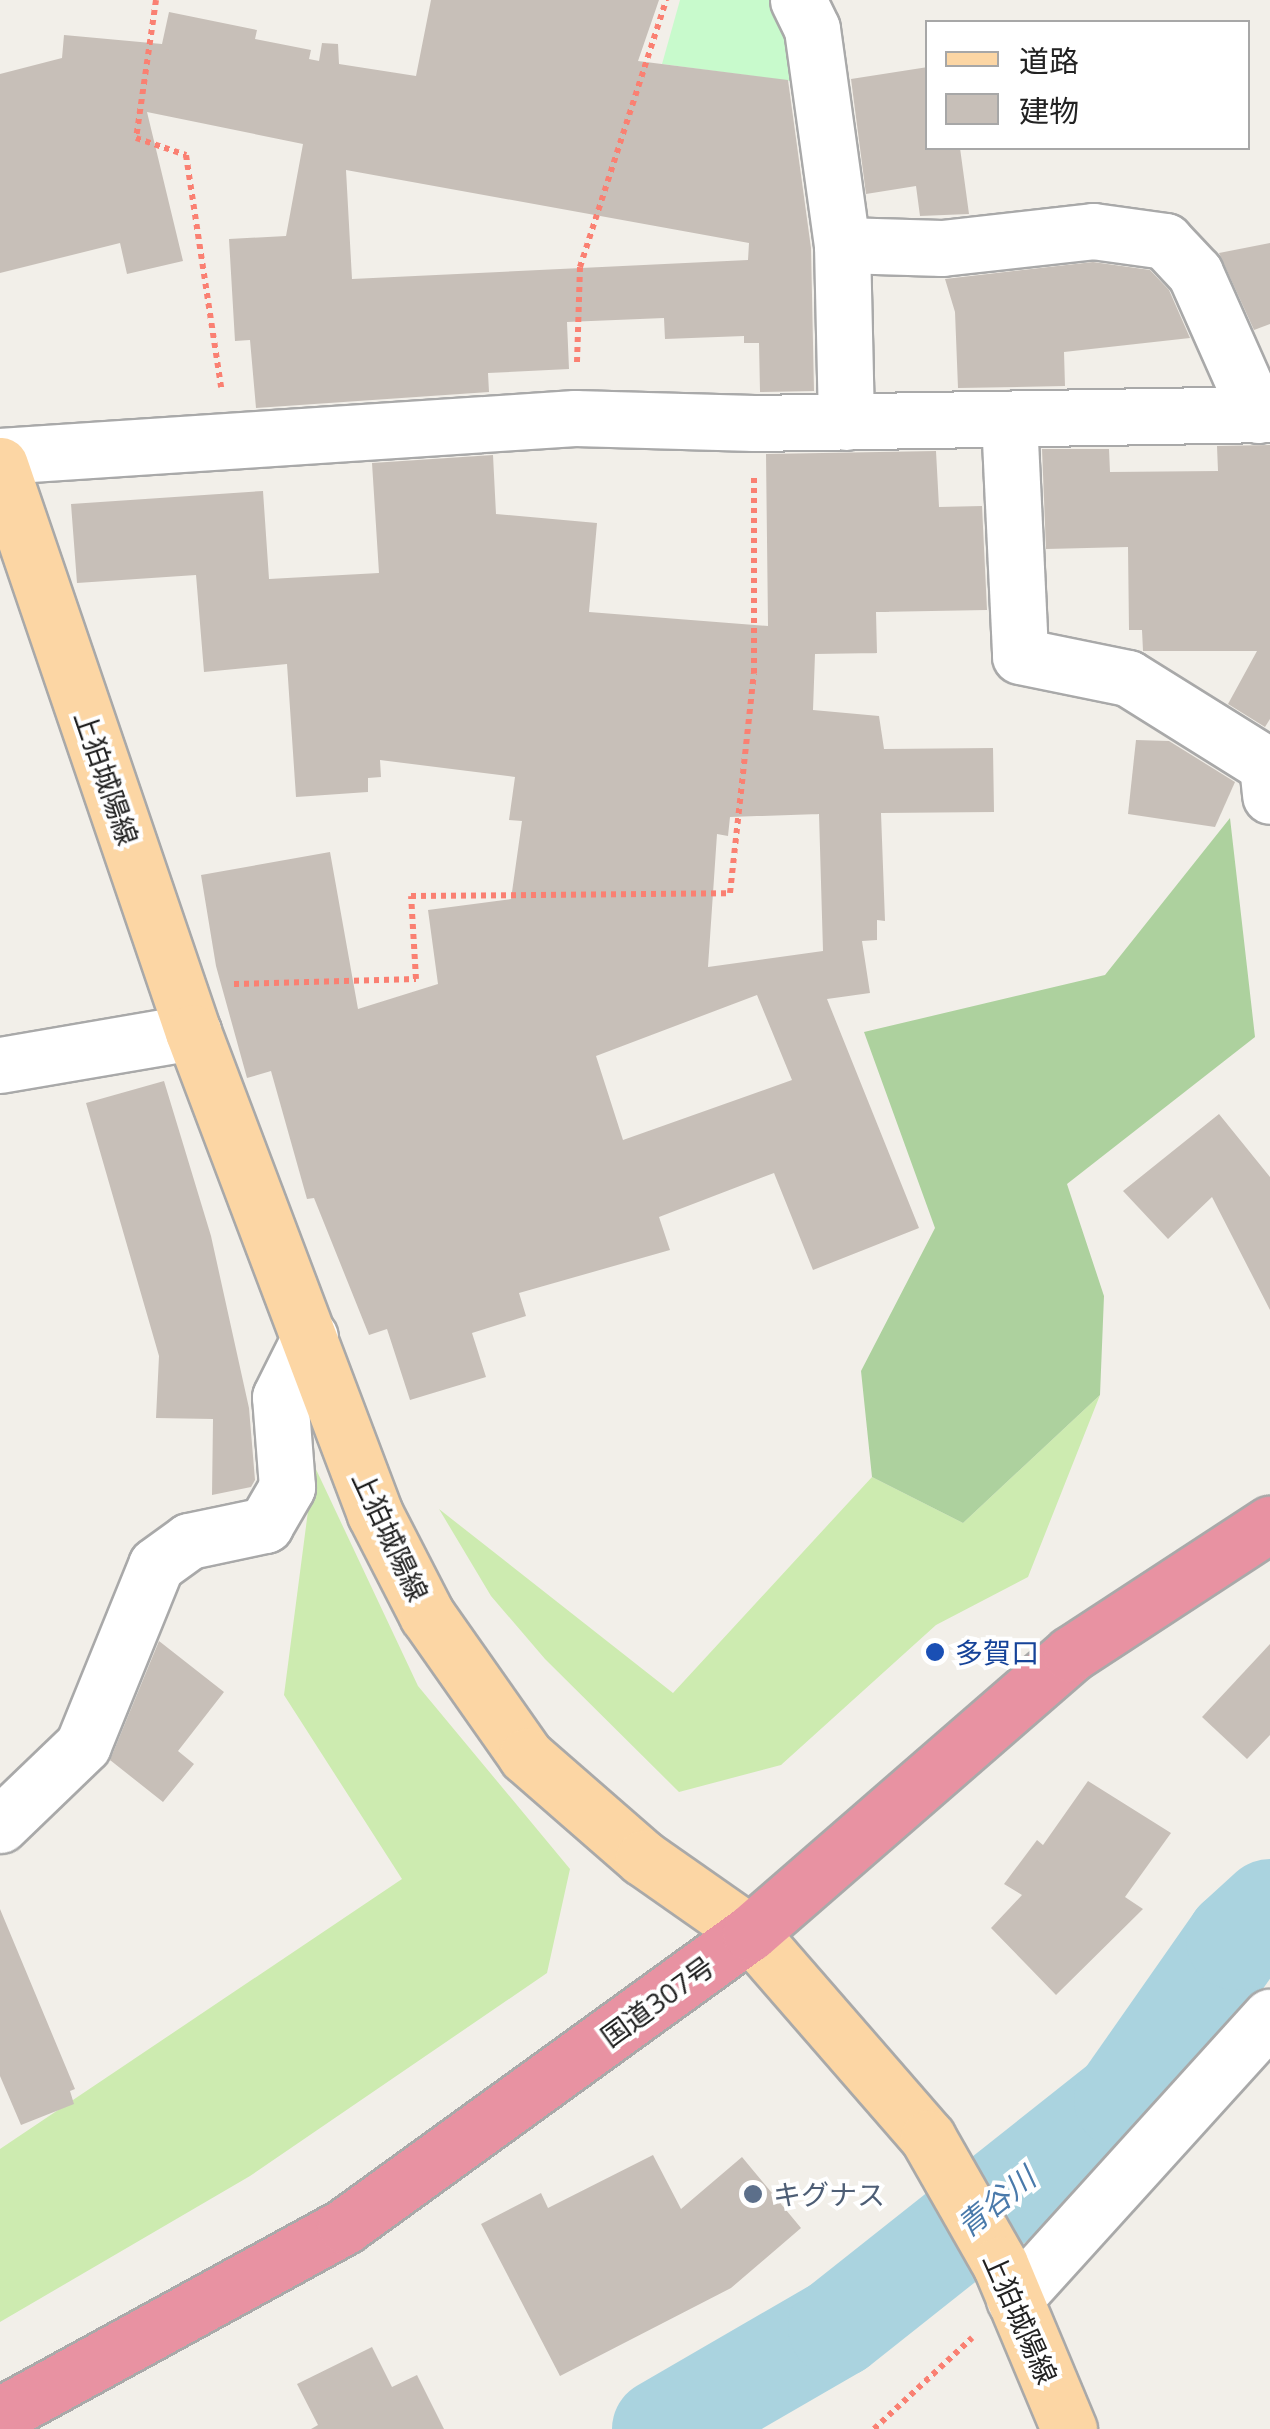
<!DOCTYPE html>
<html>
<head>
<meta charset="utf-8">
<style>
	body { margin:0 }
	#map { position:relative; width:1270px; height:2429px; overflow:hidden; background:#f2efe9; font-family:"Open Sans","Noto Sans JP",sans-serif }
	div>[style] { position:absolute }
	.grass>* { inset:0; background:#cdebb0 }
	.forest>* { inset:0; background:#add19e }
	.park>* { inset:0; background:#c8facc }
	.river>* { height:100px; margin:-50px; padding:0 50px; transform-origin:50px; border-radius:50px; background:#aad3df }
	.building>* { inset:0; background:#c7bfb8 }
	.path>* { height:6px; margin-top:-3px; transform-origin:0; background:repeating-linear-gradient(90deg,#fa8072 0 5px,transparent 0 10px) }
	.roads { filter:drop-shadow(2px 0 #a9a9a9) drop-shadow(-2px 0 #a9a9a9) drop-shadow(0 2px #a9a9a9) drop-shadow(0 -2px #a9a9a9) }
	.street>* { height:55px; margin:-27.5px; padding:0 27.5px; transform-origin:27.5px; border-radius:27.5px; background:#fff }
	.primary>* { height:55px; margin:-27.5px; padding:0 27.5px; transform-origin:27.5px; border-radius:27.5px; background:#fcd6a4 }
	.highway>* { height:55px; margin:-27.5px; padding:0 27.5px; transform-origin:27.5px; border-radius:27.5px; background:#e892a2 }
	.dots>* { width:28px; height:28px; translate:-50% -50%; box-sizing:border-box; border:5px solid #fff; border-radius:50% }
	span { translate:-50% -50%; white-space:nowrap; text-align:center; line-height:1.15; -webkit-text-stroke:8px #fff; paint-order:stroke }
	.street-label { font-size:28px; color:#222 }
	.transit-label { font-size:28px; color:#164399 }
	.left { translate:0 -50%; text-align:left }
	.service-label { font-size:28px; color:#4e5e75 }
	.water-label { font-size:30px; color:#4a7aab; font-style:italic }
	.legend { position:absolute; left:925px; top:20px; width:325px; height:130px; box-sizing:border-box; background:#fff; border:2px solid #a7a7a7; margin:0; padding:12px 18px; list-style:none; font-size:30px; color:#222 }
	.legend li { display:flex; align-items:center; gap:20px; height:50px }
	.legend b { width:50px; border:2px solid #a7a7a7 }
</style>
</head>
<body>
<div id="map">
	<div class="grass">
		<i style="clip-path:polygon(1100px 1395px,1028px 1577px,936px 1625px,781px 1765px,679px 1792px,545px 1659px,491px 1596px,439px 1509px,673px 1693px,872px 1477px,963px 1523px)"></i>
		<i style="clip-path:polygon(314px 1465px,418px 1686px,570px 1869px,547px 1973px,250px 2176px,0 2322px,0 2149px,402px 1879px,284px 1695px)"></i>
	</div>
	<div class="forest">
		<i style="clip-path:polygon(1230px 818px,1255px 1037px,1067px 1184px,1104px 1296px,1100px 1395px,963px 1523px,872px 1477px,861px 1371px,935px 1228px,864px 1032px,1105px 975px)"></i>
	</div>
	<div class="park">
		<i style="clip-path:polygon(680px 0,775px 0,798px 82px,662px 64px)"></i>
	</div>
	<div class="river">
		<i style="left:662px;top:2429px;width:203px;rotate:-30.1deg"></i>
		<i style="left:838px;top:2327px;width:365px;rotate:-38.4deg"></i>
		<i style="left:1124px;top:2100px;width:195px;rotate:-55deg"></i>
		<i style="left:1236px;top:1940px;width:46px;rotate:-42.4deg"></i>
	</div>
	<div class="building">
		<i style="clip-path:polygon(evenodd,431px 0,659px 0,638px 61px,788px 80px,811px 248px,814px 391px,760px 392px,759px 343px,744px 343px,744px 336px,665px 339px,664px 318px,567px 322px,569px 369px,488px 373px,489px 392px,256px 408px,250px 340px,235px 341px,229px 239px,286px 236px,303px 144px,147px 112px,183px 261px,127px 274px,120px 243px,0 273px,0 74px,62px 58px,64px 35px,162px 44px,169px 12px,257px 30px,255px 39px,311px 50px,309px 59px,319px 61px,322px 43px,338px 44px,339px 64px,416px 76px,431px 0,346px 170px,749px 243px,748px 260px,352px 279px,346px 170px)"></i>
		<i style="clip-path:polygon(928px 67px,928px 148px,960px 148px,969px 214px,920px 216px,916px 186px,866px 194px,851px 79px)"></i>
		<i style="clip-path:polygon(1270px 243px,1270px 324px,1254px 330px,1219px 253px)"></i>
		<i style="clip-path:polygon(1093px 262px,1150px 270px,1169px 290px,1190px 338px,1064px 352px,1065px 386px,958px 388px,955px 312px,945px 279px)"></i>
		<i style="clip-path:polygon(1270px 445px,1270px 719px,1265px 727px,1228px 704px,1257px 651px,1143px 651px,1142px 630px,1129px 630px,1128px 547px,1046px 549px,1042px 449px,1109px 449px,1110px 472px,1218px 471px,1217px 446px)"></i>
		<i style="clip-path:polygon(evenodd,936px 451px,939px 507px,982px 506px,987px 610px,876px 612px,877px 653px,815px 654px,813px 710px,879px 716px,884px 749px,993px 748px,994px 812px,881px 813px,885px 921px,877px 920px,877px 940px,862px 941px,870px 993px,827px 999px,919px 1228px,813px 1270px,774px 1173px,659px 1217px,670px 1250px,519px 1293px,526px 1316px,472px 1333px,486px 1377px,410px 1400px,387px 1329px,369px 1335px,314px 1198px,307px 1199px,271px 1071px,247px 1078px,216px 966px,201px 875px,330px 852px,358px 1009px,438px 984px,428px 910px,511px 899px,522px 821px,509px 820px,515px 777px,380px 760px,381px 777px,368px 778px,368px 792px,296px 797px,287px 664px,204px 672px,196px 575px,77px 583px,71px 504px,263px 491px,269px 579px,379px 573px,372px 463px,493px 455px,496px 514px,597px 523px,589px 612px,768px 626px,766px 454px,936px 451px,819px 814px,823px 951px,708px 967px,717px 834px,728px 836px,730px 817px,819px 814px,936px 451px,757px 995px,792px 1080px,623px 1140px,596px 1056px,757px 995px)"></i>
		<i style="clip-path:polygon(1136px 740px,1169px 741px,1235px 782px,1215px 827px,1128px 814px)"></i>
		<i style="clip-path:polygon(164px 1081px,211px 1236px,249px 1408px,255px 1480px,251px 1487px,212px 1495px,213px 1419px,156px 1418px,159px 1356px,86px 1103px)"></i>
		<i style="clip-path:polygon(1219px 1114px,1270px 1177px,1270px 1310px,1212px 1197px,1168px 1239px,1123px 1191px)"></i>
		<i style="clip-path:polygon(159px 1641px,224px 1692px,178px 1751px,194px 1764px,163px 1802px,110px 1760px)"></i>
		<i style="clip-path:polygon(1270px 1644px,1270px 1735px,1247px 1759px,1202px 1717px)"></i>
		<i style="clip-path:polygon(1088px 1781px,1171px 1833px,1125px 1897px,1143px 1909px,1056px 1995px,991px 1928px,1022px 1895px,1004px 1884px,1037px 1840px,1043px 1845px)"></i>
		<i style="clip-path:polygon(0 1909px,75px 2089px,70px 2091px,74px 2104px,21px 2125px,0 2076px)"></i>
		<i style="clip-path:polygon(653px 2155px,681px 2209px,742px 2157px,801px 2228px,731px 2288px,560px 2376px,481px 2224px,541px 2193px,548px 2208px)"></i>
		<i style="clip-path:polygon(372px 2347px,392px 2387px,417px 2375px,444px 2429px,311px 2429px,318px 2425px,297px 2384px)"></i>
	</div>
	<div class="path">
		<i style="left:156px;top:0;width:139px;rotate:98.2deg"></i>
		<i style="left:136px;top:138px;width:53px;rotate:18.8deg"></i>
		<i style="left:186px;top:155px;width:235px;rotate:81.4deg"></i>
		<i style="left:577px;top:362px;width:95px;rotate:-88.2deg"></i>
		<i style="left:580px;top:267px;width:281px;rotate:-72.1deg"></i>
		<i style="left:234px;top:984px;width:182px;rotate:-1.6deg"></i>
		<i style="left:416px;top:979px;width:83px;rotate:-93.4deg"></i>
		<i style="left:411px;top:896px;width:319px;rotate:-0.5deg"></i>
		<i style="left:730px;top:893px;width:221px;rotate:-83.8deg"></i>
		<i style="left:754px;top:673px;width:196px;rotate:-90deg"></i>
		<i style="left:874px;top:2429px;width:134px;rotate:-42.9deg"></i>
	</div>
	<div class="roads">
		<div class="street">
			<i style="left:798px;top:0;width:32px;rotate:64deg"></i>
			<i style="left:812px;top:29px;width:218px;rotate:82.1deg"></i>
			<i style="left:842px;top:245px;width:177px;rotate:88.7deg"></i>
			<i style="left:842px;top:245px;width:100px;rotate:1.7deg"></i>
			<i style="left:942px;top:248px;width:152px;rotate:-6.4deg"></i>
			<i style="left:1093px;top:231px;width:73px;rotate:7.9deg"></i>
			<i style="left:1165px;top:241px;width:44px;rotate:46.8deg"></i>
			<i style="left:1195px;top:273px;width:155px;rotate:66.1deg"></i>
			<i style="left:1258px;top:415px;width:18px;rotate:-49deg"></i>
			<i style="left:1009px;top:419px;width:237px;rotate:87.3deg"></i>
			<i style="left:1020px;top:656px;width:110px;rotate:11.5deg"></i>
			<i style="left:1128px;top:678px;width:164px;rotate:32deg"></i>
			<i style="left:1267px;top:765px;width:31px;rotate:84deg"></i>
			<i style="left:0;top:456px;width:576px;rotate:-3.78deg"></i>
			<i style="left:575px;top:418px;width:179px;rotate:1.6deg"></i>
			<i style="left:754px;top:423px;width:516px;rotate:-1deg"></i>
			<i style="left:0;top:1065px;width:196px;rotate:-9.7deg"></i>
			<i style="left:0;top:1825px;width:115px;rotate:-43.9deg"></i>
			<i style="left:83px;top:1745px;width:194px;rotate:-67.9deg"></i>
			<i style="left:156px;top:1565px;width:41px;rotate:-36deg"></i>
			<i style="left:189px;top:1541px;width:78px;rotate:-11.9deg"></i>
			<i style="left:265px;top:1525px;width:44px;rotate:-59.9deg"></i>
			<i style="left:287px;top:1487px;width:90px;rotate:-94.4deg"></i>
			<i style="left:280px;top:1397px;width:67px;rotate:-63.4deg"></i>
			<i style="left:1014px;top:2299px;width:381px;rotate:-47.8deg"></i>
		</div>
		<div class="primary">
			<i style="left:0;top:465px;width:599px;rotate:71.2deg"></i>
			<i style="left:193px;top:1032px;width:515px;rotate:69.31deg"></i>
			<i style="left:375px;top:1514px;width:114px;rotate:62.8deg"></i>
			<i style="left:427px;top:1615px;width:172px;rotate:54.9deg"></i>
			<i style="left:526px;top:1756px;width:155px;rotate:41.1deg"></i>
			<i style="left:643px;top:1858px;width:131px;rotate:35deg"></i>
			<i style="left:750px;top:1933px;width:271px;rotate:49deg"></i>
			<i style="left:928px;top:2138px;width:145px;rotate:60.3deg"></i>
			<i style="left:1000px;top:2264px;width:179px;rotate:67.3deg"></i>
		</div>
		<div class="highway">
			<i style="left:0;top:2415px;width:393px;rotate:-28.7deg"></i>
			<i style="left:345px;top:2226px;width:500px;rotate:-35.9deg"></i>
			<i style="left:750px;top:1933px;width:425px;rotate:-41deg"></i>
			<i style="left:1071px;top:1654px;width:238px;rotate:-33.2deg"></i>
		</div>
	</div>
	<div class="dots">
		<i style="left:935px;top:1652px;background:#1a4fb4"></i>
		<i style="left:753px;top:2194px;background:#5c6f8a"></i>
	</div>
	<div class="street-label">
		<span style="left:107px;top:778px;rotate:71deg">上狛城陽線</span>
		<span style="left:391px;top:1536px;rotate:65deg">上狛城陽線</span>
		<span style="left:657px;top:2001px;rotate:-36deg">国道307号</span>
		<span style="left:1021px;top:2318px;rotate:66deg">上狛城陽線</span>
	</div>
	<div class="transit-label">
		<span class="left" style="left:955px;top:1652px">多賀口</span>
	</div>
	<div class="service-label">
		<span class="left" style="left:773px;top:2194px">キグナス</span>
	</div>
	<div class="water-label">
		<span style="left:996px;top:2202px;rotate:-39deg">青谷川</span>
	</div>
	<ul class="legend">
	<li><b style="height:12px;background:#fcd6a4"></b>道路</li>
	<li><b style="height:28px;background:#c7bfb8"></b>建物</li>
	</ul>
</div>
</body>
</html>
